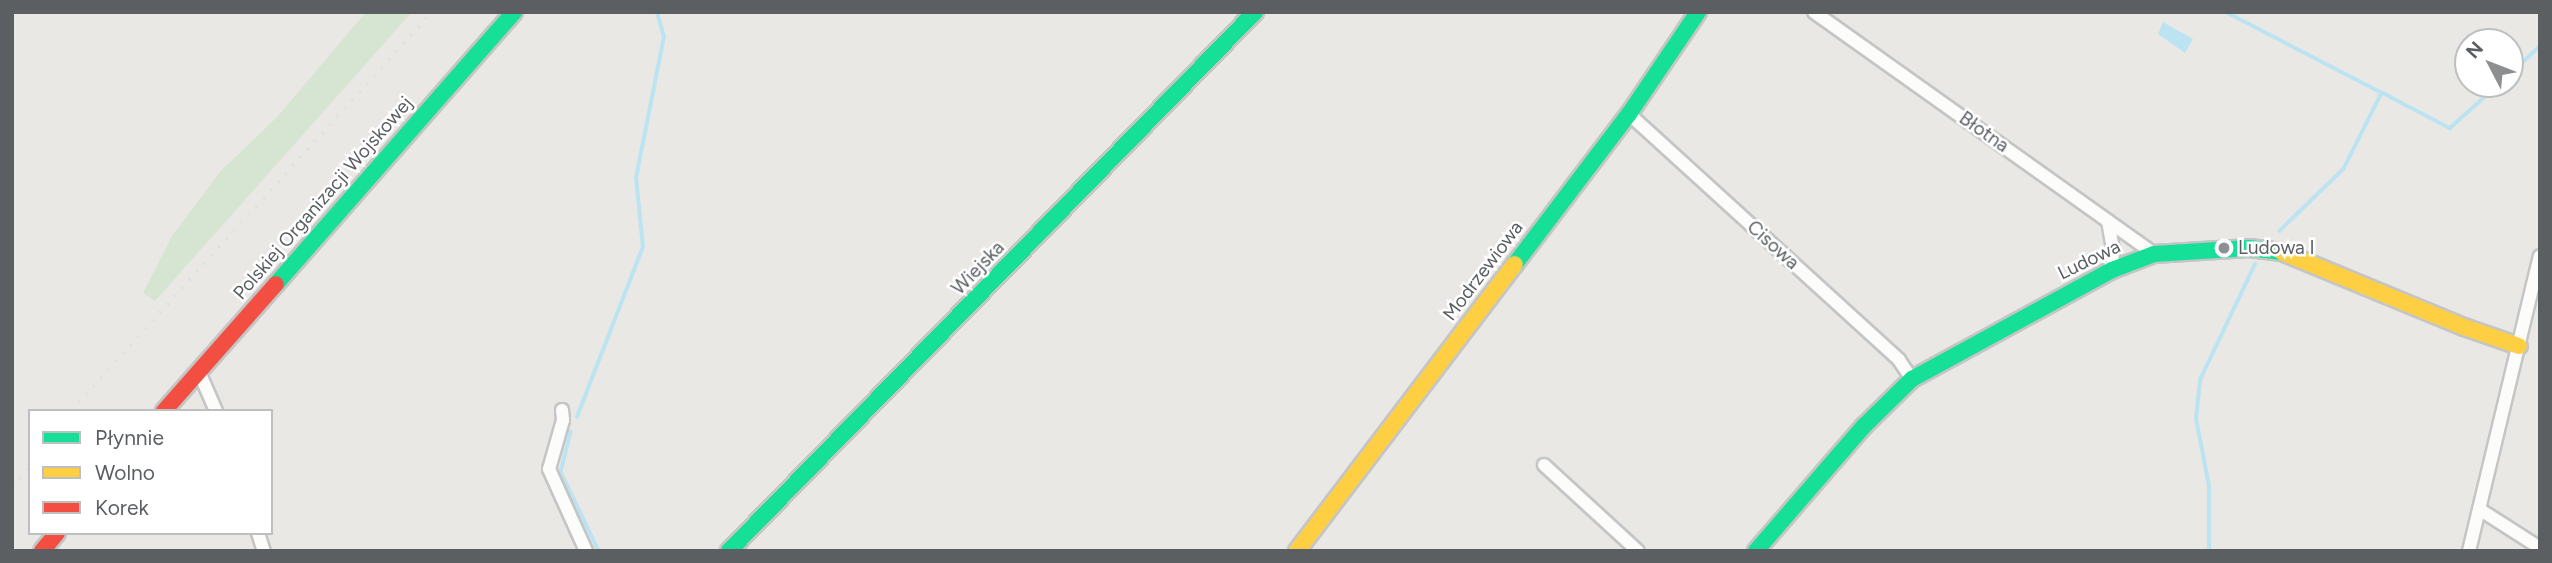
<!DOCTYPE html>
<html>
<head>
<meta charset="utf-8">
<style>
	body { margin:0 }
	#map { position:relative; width:2552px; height:563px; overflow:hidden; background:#eae8e5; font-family:Figtree,sans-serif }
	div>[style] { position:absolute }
	.green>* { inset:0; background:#d6e5d1 }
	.water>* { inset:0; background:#bce3f2 }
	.stream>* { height:3.5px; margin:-1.75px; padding:0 1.75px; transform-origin:1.75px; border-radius:1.75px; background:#bce3f2 }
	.roads { filter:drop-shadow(2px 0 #c4c5c5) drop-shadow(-2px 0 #c4c5c5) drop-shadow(0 2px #c4c5c5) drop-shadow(0 -2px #c4c5c5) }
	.street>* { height:12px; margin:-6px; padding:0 6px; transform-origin:6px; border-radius:6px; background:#fcfcfb }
	.fast>* { height:16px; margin:-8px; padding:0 8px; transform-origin:8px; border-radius:8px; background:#16e098 }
	.slow>* { height:16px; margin:-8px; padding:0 8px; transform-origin:8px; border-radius:8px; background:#ffcf43 }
	.jam>* { height:16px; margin:-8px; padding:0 8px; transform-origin:8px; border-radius:8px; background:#f24e42 }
	.rail>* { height:3.5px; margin-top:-1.75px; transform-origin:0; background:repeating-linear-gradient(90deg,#e2e1e1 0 2px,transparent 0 11px) }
	.dots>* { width:19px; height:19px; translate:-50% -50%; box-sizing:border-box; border:4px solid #fff; border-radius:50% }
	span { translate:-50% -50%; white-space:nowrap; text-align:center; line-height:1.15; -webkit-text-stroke:5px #fff; paint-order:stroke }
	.street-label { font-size:19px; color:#5b5f62 }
	.poi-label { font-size:19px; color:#5b5f62 }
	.left { translate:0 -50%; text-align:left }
	.frame { position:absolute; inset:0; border:14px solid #5b5f62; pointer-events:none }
	.legend { position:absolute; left:28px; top:409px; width:245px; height:126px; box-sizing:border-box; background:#fff; border:2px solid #bdbfc0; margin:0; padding:9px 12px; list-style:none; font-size:21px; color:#5b5f62 }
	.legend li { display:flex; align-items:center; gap:14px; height:35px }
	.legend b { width:35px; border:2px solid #bdbfc0 }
	.north { position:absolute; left:2454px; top:28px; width:70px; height:70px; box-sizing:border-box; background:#fff; border:2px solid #bdbfc0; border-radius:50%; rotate:312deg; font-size:19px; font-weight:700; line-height:28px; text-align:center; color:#5b5f62 }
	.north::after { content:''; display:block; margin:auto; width:24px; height:32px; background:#8d8f90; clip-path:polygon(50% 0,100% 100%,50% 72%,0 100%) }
</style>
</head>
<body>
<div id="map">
	<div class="green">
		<i style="clip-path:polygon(366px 12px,412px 12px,155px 301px,143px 293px,172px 236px,220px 172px,277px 117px)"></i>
	</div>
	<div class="water">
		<i style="clip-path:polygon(2163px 22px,2193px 39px,2185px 53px,2158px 34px)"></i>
	</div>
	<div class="stream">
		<i style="left:2226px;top:12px;width:176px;rotate:27.4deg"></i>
		<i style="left:2382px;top:93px;width:85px;rotate:116.6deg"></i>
		<i style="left:2344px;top:169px;width:89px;rotate:135.9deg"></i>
		<i style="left:2510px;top:74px;width:41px;rotate:-43deg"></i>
		<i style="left:2383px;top:93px;width:76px;rotate:27.6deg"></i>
		<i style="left:2450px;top:128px;width:66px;rotate:-41.9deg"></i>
		<i style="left:577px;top:417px;width:182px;rotate:-68.8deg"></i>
		<i style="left:643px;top:247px;width:69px;rotate:-95.8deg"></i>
		<i style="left:636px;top:178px;width:144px;rotate:-78.8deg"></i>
		<i style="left:664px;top:37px;width:26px;rotate:-106deg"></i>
		<i style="left:571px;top:432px;width:41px;rotate:104deg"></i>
		<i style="left:561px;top:472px;width:88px;rotate:64.3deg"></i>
		<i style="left:2209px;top:551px;width:65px;rotate:-90deg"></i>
		<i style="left:2209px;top:486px;width:68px;rotate:-101deg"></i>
		<i style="left:2196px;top:419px;width:39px;rotate:-84deg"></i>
		<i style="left:2200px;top:380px;width:128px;rotate:-64.6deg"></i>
	</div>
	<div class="roads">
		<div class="street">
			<i style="left:1814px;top:12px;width:417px;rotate:35.4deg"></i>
			<i style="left:1629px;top:114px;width:365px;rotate:42.3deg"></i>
			<i style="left:1899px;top:360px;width:23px;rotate:56deg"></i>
			<i style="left:2108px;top:221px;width:28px;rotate:80deg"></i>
			<i style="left:2113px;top:249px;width:21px;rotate:93deg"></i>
			<i style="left:199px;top:372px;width:43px;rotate:66.4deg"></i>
			<i style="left:562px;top:410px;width:10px;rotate:84deg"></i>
			<i style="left:563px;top:420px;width:51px;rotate:105.9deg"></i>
			<i style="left:549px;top:469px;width:90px;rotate:65.7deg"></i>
			<i style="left:1544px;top:465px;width:127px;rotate:42.5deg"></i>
			<i style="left:2479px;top:509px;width:72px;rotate:32.6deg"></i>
			<i style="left:258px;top:533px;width:19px;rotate:72deg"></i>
			<i style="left:2469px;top:551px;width:303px;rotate:-76.5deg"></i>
		</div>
		<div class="fast">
			<i style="left:1515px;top:264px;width:188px;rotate:-52.8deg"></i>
			<i style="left:1629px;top:114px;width:123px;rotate:-55.9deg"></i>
			<i style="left:276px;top:284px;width:361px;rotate:-48.8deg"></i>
			<i style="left:729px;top:551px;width:753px;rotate:-45.7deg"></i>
			<i style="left:1756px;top:551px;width:165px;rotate:-49.2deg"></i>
			<i style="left:1864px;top:426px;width:67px;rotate:-44.4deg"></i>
			<i style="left:1912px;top:379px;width:228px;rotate:-28.6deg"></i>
			<i style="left:2112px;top:270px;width:45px;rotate:-20.9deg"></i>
			<i style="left:2154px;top:254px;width:95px;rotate:-3.6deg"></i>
			<i style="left:2249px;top:248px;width:33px;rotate:7deg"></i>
		</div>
		<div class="slow">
			<i style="left:2282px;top:252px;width:197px;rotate:22.4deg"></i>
			<i style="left:2464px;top:327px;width:58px;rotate:19.1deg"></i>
			<i style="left:1297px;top:551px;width:360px;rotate:-52.8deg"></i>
		</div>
		<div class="jam">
			<i style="left:164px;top:411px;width:169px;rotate:-48.6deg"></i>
			<i style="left:42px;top:551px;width:23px;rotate:-50deg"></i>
		</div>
	</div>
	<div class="rail">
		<i style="left:71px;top:411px;width:538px;rotate:-47.86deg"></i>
		<i style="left:12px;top:487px;width:27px;rotate:-48deg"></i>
	</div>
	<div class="dots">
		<i style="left:2224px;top:248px;background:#8d8f90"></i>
	</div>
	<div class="street-label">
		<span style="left:1984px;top:132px;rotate:35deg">Błotna</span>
		<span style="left:323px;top:198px;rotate:-49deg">Polskiej Organizacji Wojskowej</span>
		<span style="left:1773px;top:245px;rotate:42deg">Cisowa</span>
		<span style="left:2089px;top:260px;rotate:-26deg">Ludowa</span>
		<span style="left:978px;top:268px;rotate:-46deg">Wiejska</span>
		<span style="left:1483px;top:271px;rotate:-53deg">Modrzewiowa</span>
	</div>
	<div class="poi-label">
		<span class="left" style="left:2238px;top:248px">Ludowa I</span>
	</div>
	<div class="frame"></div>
	<ul class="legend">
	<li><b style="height:9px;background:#16e098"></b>Płynnie</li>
	<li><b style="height:9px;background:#ffcf43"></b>Wolno</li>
	<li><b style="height:9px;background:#f24e42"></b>Korek</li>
	</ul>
	<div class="north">N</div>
</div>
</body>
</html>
